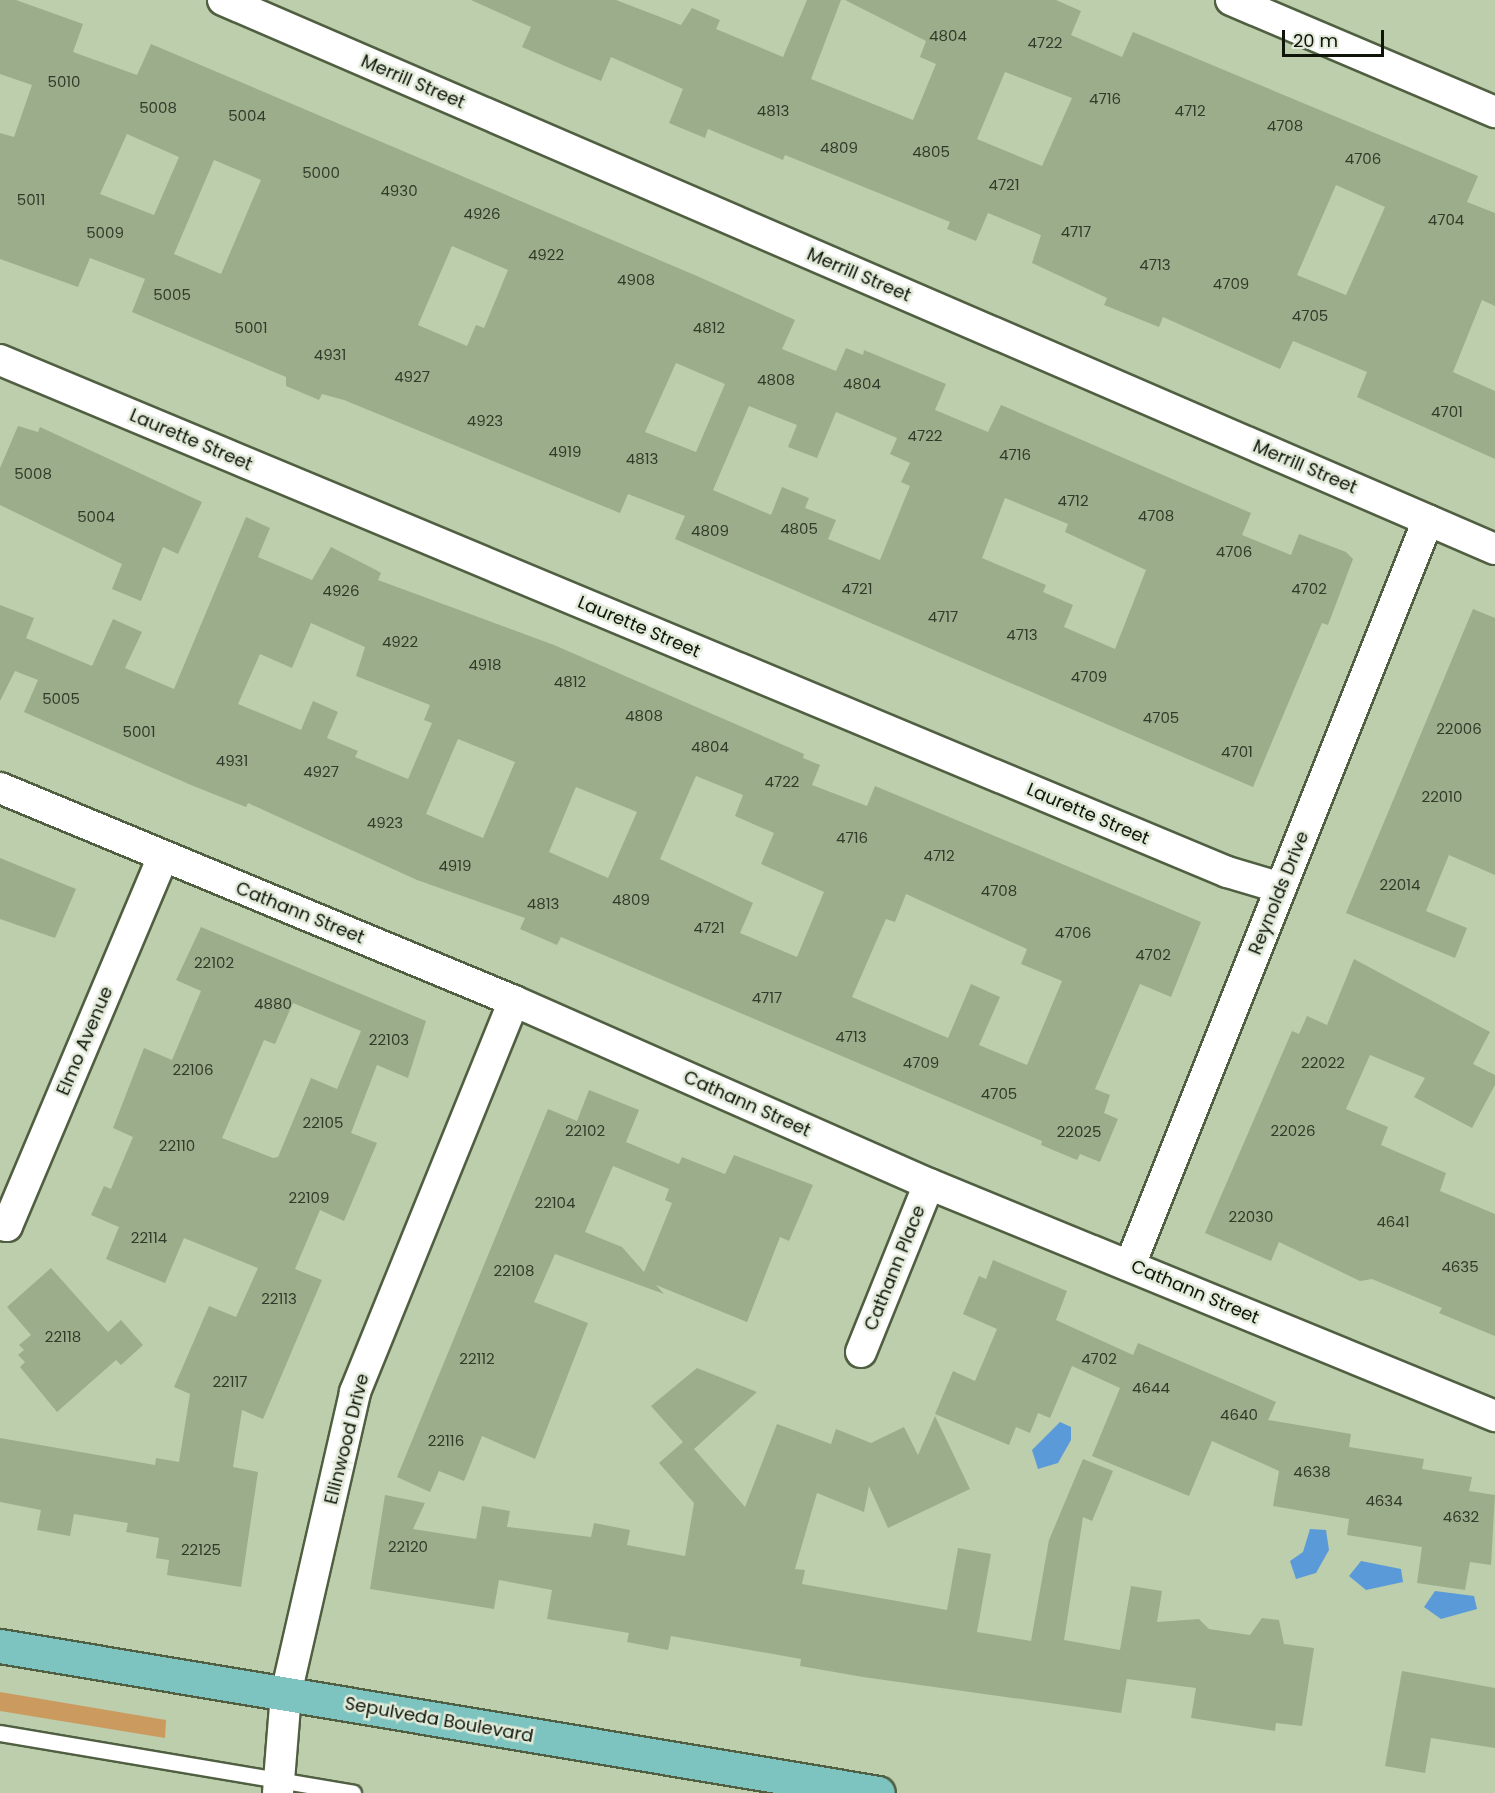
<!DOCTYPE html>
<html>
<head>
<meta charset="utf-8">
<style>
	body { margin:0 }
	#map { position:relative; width:1495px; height:1793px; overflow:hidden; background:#bcceac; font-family:Poppins,sans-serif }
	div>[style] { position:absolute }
	.green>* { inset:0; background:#cb9a5f }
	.water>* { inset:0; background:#5b9ad9 }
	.building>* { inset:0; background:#9cad8b }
	.roads { filter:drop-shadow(2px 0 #505f41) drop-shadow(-2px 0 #505f41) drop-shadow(0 2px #505f41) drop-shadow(0 -2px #505f41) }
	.service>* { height:15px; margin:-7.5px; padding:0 7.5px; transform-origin:7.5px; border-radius:7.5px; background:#fff }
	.minor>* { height:30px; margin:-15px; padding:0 15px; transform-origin:15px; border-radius:15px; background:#fff }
	.primary>* { height:33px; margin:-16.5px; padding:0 16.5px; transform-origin:16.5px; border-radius:16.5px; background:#7dc4c1 }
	span { translate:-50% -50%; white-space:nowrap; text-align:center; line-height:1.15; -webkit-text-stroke:5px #e2ebda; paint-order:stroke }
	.number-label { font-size:15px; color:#323b2a }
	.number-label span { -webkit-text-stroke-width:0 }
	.street-label { font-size:18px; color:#0f1509 }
	.scale { position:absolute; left:1282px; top:30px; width:102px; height:27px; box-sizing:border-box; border:3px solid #0f1509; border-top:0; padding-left:8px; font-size:18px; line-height:21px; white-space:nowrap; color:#0f1509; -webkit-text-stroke:4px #e2ebda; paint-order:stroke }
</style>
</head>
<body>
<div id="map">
	<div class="green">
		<i style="clip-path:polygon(0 1692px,166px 1720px,165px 1738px,0 1711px)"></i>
	</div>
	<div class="water">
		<i style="clip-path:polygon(1060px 1422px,1071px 1427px,1071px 1440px,1058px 1463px,1038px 1469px,1032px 1450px)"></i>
		<i style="clip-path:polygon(1310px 1529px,1326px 1530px,1329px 1550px,1316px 1573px,1296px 1579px,1290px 1561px,1303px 1552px)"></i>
		<i style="clip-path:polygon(1361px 1561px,1401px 1569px,1403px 1582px,1366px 1590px,1349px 1576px)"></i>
		<i style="clip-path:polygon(1435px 1591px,1474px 1596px,1477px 1609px,1441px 1619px,1424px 1607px)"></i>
	</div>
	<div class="building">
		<i style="clip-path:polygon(evenodd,0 0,16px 0,83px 24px,73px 52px,137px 75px,151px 44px,697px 276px,795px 320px,782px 349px,836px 371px,846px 348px,863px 355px,864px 350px,946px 384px,935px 410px,988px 432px,1001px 405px,1251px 513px,1242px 535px,1291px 555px,1299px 534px,1346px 552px,1353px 559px,1328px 625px,1322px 623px,1253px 787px,675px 539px,685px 516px,628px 494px,620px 513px,344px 400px,322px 394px,319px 400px,286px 386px,286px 377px,132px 312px,145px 279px,90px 258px,78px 287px,0 259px,0 133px,14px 137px,32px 85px,0 74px,0 0,127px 134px,179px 157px,154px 215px,100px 194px,127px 134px,0 0,214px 160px,261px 180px,221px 274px,174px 254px,214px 160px,0 0,452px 246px,508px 270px,484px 328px,476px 325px,467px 346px,418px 325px,452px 246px,0 0,676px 363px,725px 384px,696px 452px,645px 432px,676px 363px,0 0,749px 406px,797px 425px,788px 447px,817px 458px,836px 412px,897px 438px,890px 454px,910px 463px,901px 482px,910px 486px,880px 560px,828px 539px,836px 520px,805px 508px,809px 498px,782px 487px,771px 515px,713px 490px,749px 406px,0 0,1005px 498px,1068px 524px,1065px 532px,1146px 570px,1115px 649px,1064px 627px,1073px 605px,1043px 592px,1046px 585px,982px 558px,1005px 498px)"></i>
		<i style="clip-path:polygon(evenodd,471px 0,616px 0,681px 25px,692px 8px,720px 20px,716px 29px,783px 57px,807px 0,841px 0,811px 79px,913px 120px,936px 64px,920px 57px,926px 41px,845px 0,1056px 0,1081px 11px,1071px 35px,1122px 57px,1133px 32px,1478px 176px,1467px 202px,1495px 213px,1495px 306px,1482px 300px,1453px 372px,1495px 391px,1495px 459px,1357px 397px,1367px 372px,1293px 341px,1280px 369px,1163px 317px,1159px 327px,1104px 305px,1107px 298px,1032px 263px,1041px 235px,988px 213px,976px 241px,947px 229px,950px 222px,785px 155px,783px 160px,708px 129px,705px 138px,669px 123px,683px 89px,611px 57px,601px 81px,565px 66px,522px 47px,531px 27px,471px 0,1005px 72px,1072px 98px,1042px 166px,977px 139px,1005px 72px,471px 0,1336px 185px,1385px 207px,1346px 295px,1297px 275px,1336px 185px)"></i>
		<i style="clip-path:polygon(18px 426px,38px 432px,40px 427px,202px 502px,178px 554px,163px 547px,141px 601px,112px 589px,122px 564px,0 505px,0 468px)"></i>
		<i style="clip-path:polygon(evenodd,246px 517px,270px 528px,258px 557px,312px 580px,331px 547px,376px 570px,381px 573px,378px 580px,554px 645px,804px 754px,803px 758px,820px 765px,812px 785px,867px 806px,875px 786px,1201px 922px,1171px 997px,1140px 984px,1095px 1089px,1110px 1095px,1104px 1113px,1118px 1119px,1100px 1162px,1080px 1154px,1077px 1160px,1041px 1145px,1042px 1141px,561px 937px,557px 945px,520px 929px,525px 918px,417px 880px,248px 803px,246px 807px,191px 785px,24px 712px,38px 680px,15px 671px,0 701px,0 605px,34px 618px,26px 638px,92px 666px,113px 619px,142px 632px,125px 668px,174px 689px,246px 517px,311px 623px,365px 647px,356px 676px,430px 705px,424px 720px,432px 723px,408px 779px,355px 757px,358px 751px,327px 738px,338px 712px,313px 701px,301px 730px,238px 704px,260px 654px,292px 668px,311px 623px,246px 517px,458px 739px,515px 762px,483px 838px,426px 814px,458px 739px,246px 517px,696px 776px,743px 795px,735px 816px,774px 833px,761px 864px,824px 892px,797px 957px,740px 933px,753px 903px,660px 859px,696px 776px,246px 517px,576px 787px,637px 812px,608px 878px,549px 852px,576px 787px,246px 517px,906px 894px,1027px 949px,1021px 964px,1062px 981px,1027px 1065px,979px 1045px,1000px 997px,971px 984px,948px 1038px,852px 997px,886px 919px,895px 922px,906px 894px)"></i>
		<i style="clip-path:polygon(1473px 609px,1495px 618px,1495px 875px,1449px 855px,1426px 911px,1467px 928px,1455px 958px,1346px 913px)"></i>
		<i style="clip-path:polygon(0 858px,76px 889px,55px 938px,0 919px)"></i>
		<i style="clip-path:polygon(evenodd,201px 927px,426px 1021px,408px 1078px,377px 1065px,351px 1133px,377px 1143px,344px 1221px,320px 1210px,295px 1269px,322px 1280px,263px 1419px,242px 1410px,233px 1467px,258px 1472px,241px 1587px,167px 1575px,169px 1560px,156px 1558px,159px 1538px,126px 1532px,128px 1523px,74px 1514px,70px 1536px,37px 1530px,41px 1510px,0 1502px,0 1438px,155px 1465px,156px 1458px,179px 1462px,190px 1394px,174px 1387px,209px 1306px,236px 1317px,258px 1268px,184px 1238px,165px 1283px,106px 1259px,119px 1227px,91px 1215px,104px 1186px,111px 1189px,133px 1137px,113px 1128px,144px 1048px,172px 1060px,201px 991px,176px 980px,201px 927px,293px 1003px,361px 1031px,337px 1089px,311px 1078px,278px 1157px,273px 1158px,222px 1138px,264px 1040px,275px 1044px,293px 1003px)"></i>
		<i style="clip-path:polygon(1354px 959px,1490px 1032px,1473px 1064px,1495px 1075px,1495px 1085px,1472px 1128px,1414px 1097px,1425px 1078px,1370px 1055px,1346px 1109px,1388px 1127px,1381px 1145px,1446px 1173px,1440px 1191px,1495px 1214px,1495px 1336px,1439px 1313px,1442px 1308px,1372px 1279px,1360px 1281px,1279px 1242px,1271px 1261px,1205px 1233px,1292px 1031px,1299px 1034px,1307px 1016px,1327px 1025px)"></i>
		<i style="clip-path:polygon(evenodd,589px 1090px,639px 1110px,626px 1142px,679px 1164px,682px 1157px,725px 1174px,734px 1155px,813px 1185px,789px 1241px,780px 1237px,747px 1322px,656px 1285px,664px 1294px,555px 1254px,534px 1302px,588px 1323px,535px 1459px,482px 1436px,464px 1481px,439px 1471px,430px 1492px,397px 1477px,548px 1109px,577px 1121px,589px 1090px,613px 1166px,669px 1189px,665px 1200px,672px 1203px,644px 1272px,622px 1247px,585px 1232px,613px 1166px)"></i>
		<i style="clip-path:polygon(993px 1260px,1067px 1291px,1056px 1320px,1133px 1355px,1138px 1343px,1276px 1402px,1268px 1420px,1351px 1434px,1349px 1447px,1424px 1459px,1422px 1469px,1472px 1477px,1469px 1491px,1495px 1495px,1491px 1565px,1470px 1562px,1465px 1590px,1417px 1583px,1422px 1547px,1347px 1535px,1349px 1519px,1273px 1506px,1279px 1471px,1212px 1441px,1189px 1496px,1092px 1456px,1120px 1388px,1072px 1366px,1050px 1418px,1038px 1413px,1030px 1433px,1016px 1427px,1009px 1445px,935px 1414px,953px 1371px,975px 1381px,997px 1329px,963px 1314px,979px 1276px,986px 1279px)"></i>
		<i style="clip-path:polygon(51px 1268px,108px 1332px,121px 1320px,143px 1345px,121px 1365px,116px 1360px,57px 1412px,20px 1367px,25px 1362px,18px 1355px,24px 1350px,19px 1345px,31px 1335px,7px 1307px)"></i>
		<i style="clip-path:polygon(697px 1368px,757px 1392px,694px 1449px,745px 1507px,777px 1424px,831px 1444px,836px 1429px,871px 1443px,904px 1427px,918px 1455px,935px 1416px,970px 1489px,888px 1528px,869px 1486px,864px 1512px,817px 1493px,795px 1569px,805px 1570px,802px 1584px,947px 1610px,958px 1548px,991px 1554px,977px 1632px,1031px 1641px,1049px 1540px,1083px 1459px,1113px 1471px,1092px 1521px,1083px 1517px,1064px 1640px,1120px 1650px,1131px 1586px,1162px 1591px,1157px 1622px,1199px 1619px,1209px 1629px,1250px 1635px,1262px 1618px,1279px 1620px,1284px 1644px,1314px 1648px,1302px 1726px,1276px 1723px,1275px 1731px,1191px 1718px,1196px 1688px,1127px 1679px,1121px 1713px,863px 1677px,800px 1666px,801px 1659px,671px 1636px,668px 1650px,627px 1642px,629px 1633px,547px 1619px,552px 1590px,499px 1580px,494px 1609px,370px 1589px,385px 1495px,425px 1503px,413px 1529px,476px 1539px,482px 1506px,510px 1511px,507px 1527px,591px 1537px,594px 1523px,630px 1530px,627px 1545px,685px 1556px,694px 1503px,659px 1463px,683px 1442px,651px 1406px)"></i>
		<i style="clip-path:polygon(1402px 1671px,1495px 1688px,1495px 1748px,1431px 1738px,1425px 1773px,1385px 1766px)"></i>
	</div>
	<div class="roads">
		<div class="service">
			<i style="left:0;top:1733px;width:358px;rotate:9.6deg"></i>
		</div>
		<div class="minor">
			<i style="left:223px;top:0;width:1385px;rotate:23.35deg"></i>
			<i style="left:1231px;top:0;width:287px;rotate:23deg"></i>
			<i style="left:0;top:360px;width:1330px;rotate:22.65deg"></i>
			<i style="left:1227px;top:872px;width:56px;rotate:16.5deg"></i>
			<i style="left:0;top:788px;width:556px;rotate:22.51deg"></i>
			<i style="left:514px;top:1001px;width:454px;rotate:23.8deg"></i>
			<i style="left:929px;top:1184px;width:612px;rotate:22.29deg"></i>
			<i style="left:0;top:1225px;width:7px;rotate:8deg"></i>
			<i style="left:7px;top:1226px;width:401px;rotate:-67.1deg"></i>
			<i style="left:1130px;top:1265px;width:802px;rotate:-68.2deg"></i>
			<i style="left:861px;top:1352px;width:181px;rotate:-68deg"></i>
			<i style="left:278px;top:1793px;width:99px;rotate:-85.4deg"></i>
			<i style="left:286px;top:1694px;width:310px;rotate:-77.1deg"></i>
			<i style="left:355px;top:1392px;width:422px;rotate:-67.9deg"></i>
		</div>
		<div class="primary">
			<i style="left:0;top:1646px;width:890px;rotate:9.5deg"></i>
		</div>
	</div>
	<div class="number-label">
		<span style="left:948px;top:36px">4804</span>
		<span style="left:1045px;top:43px">4722</span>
		<span style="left:64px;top:82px">5010</span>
		<span style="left:1105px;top:99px">4716</span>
		<span style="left:158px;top:108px">5008</span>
		<span style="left:773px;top:111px">4813</span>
		<span style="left:1190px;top:111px">4712</span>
		<span style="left:247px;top:116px">5004</span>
		<span style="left:1285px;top:126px">4708</span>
		<span style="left:839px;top:148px">4809</span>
		<span style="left:931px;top:152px">4805</span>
		<span style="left:1363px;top:159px">4706</span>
		<span style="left:321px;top:173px">5000</span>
		<span style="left:1004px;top:185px">4721</span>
		<span style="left:399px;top:191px">4930</span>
		<span style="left:31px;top:200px">5011</span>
		<span style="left:482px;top:214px">4926</span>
		<span style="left:1446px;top:220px">4704</span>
		<span style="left:1076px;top:232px">4717</span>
		<span style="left:105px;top:233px">5009</span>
		<span style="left:546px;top:255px">4922</span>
		<span style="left:1155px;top:265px">4713</span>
		<span style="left:636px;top:280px">4908</span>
		<span style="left:1231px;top:284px">4709</span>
		<span style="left:172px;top:295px">5005</span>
		<span style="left:1310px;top:316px">4705</span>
		<span style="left:251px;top:328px">5001</span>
		<span style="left:709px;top:328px">4812</span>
		<span style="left:330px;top:355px">4931</span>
		<span style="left:412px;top:377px">4927</span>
		<span style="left:776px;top:380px">4808</span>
		<span style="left:862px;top:384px">4804</span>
		<span style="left:1447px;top:412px">4701</span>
		<span style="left:485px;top:421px">4923</span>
		<span style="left:925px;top:436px">4722</span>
		<span style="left:565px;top:452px">4919</span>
		<span style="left:1015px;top:455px">4716</span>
		<span style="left:642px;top:459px">4813</span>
		<span style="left:33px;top:474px">5008</span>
		<span style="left:1073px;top:501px">4712</span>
		<span style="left:1156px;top:516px">4708</span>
		<span style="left:96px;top:517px">5004</span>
		<span style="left:799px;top:529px">4805</span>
		<span style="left:710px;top:531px">4809</span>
		<span style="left:1234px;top:552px">4706</span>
		<span style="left:857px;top:589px">4721</span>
		<span style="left:1309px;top:589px">4702</span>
		<span style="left:341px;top:591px">4926</span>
		<span style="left:943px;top:617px">4717</span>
		<span style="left:1022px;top:635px">4713</span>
		<span style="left:400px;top:642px">4922</span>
		<span style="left:485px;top:665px">4918</span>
		<span style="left:1089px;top:677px">4709</span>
		<span style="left:570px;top:682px">4812</span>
		<span style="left:61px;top:699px">5005</span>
		<span style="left:644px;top:716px">4808</span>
		<span style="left:1161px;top:718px">4705</span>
		<span style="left:1459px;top:729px">22006</span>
		<span style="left:139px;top:732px">5001</span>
		<span style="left:710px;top:747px">4804</span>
		<span style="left:1237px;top:752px">4701</span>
		<span style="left:232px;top:761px">4931</span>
		<span style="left:321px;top:772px">4927</span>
		<span style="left:782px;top:782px">4722</span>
		<span style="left:1442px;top:797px">22010</span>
		<span style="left:385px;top:823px">4923</span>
		<span style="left:852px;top:838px">4716</span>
		<span style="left:939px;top:856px">4712</span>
		<span style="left:455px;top:866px">4919</span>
		<span style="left:1400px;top:885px">22014</span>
		<span style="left:999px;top:891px">4708</span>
		<span style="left:631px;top:900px">4809</span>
		<span style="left:543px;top:904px">4813</span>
		<span style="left:709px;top:928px">4721</span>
		<span style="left:1073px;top:933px">4706</span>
		<span style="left:1153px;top:955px">4702</span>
		<span style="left:214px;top:963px">22102</span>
		<span style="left:767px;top:998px">4717</span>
		<span style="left:273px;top:1004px">4880</span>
		<span style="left:851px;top:1037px">4713</span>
		<span style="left:389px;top:1040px">22103</span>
		<span style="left:921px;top:1063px">4709</span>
		<span style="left:1323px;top:1063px">22022</span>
		<span style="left:193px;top:1070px">22106</span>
		<span style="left:999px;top:1094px">4705</span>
		<span style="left:323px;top:1123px">22105</span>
		<span style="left:585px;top:1131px">22102</span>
		<span style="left:1293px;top:1131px">22026</span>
		<span style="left:1079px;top:1132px">22025</span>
		<span style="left:177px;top:1146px">22110</span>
		<span style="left:309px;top:1198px">22109</span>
		<span style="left:555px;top:1203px">22104</span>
		<span style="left:1251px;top:1217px">22030</span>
		<span style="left:1393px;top:1222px">4641</span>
		<span style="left:149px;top:1238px">22114</span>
		<span style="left:1460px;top:1267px">4635</span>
		<span style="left:514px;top:1271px">22108</span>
		<span style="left:279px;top:1299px">22113</span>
		<span style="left:63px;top:1337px">22118</span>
		<span style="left:477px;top:1359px">22112</span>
		<span style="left:1099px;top:1359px">4702</span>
		<span style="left:230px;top:1382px">22117</span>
		<span style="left:1151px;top:1388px">4644</span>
		<span style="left:1239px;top:1415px">4640</span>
		<span style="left:446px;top:1441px">22116</span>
		<span style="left:1312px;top:1472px">4638</span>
		<span style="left:1384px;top:1501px">4634</span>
		<span style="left:1461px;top:1517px">4632</span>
		<span style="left:408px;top:1547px">22120</span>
		<span style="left:201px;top:1550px">22125</span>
	</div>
	<div class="street-label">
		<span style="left:413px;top:82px;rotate:23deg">Merrill Street</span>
		<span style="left:859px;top:275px;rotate:23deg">Merrill Street</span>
		<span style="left:191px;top:440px;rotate:23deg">Laurette Street</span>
		<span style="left:1305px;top:467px;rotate:23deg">Merrill Street</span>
		<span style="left:639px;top:627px;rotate:23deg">Laurette Street</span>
		<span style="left:1088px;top:814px;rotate:23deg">Laurette Street</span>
		<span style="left:1279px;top:893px;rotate:-68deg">Reynolds Drive</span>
		<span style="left:300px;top:913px;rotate:22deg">Cathann Street</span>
		<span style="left:85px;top:1041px;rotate:-67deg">Elmo Avenue</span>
		<span style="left:747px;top:1104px;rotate:24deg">Cathann Street</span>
		<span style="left:895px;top:1268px;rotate:-68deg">Cathann Place</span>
		<span style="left:1195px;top:1292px;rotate:23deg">Cathann Street</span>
		<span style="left:347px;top:1439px;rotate:-76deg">Ellinwood Drive</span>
		<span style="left:439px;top:1720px;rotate:10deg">Sepulveda Boulevard</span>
	</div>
	<div class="scale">20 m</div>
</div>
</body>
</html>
